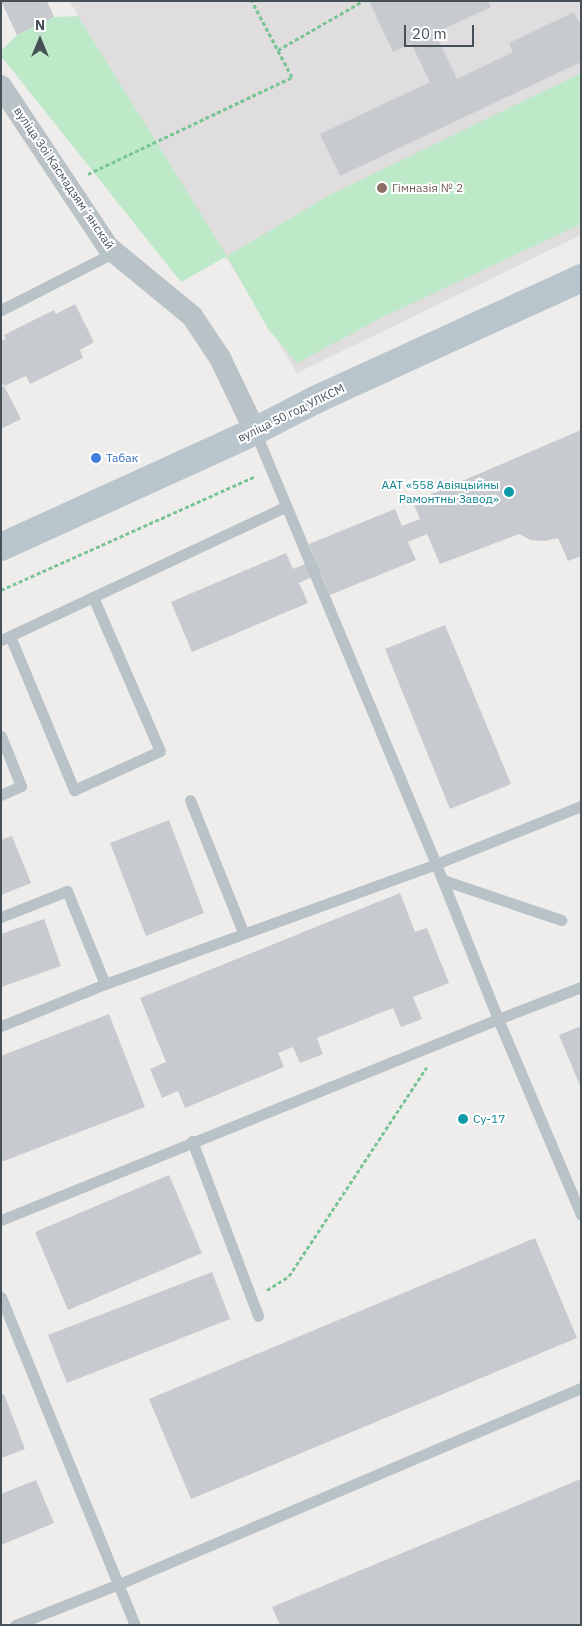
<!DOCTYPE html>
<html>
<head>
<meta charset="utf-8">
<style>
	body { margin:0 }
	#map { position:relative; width:582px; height:1626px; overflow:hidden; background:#efecec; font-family:"IBM Plex Sans",sans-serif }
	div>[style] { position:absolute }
	.education>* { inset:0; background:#dfdddd }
	.green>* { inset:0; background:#bde9c8 }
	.building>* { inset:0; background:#c7cace }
	.path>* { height:3px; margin-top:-1.5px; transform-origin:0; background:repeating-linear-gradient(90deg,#79c495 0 4px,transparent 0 6.5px) }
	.lane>* { height:11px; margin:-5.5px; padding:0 5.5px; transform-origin:5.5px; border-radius:5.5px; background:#b8c2c7 }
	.street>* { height:22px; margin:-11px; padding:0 11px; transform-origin:11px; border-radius:11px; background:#b8c2c7 }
	.secondary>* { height:28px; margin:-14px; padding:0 14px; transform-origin:14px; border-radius:14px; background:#b9c5cc }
	.dots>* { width:14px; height:14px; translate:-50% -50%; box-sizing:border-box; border:2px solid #fff; border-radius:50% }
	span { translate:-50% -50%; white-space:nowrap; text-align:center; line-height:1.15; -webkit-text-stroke:4px #fff; paint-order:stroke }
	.street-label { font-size:12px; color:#465157 }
	.education-label { font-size:12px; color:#785e54 }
	.left { translate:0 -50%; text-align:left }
	.shop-label { font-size:12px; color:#366cbe }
	.culture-label { font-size:12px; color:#0d838f }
	.right { translate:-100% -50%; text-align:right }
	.frame { position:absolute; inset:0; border:2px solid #465157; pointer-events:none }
	.north { position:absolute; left:15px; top:15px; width:50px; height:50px; -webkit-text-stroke:4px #fff; paint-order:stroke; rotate:0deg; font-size:14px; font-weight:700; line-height:20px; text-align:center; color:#465157 }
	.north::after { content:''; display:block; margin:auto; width:18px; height:22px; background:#465157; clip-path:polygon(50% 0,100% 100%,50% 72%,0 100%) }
	.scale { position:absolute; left:404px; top:25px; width:70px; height:22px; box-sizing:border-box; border:2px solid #465157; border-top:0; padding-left:6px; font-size:15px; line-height:18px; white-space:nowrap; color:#465157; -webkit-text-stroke:4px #fff; paint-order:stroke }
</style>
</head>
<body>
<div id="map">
	<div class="education">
		<i style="clip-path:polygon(69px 1px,581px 1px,581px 235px,297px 373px)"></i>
	</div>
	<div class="green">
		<i style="clip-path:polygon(78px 16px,227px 256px,326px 197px,581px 73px,581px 224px,381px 318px,297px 363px,268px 329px,227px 256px,181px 282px,1px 56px,1px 51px,17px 35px,54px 17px)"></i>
	</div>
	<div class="building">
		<i style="clip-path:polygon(1px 1px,47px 1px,54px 17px,17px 35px)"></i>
		<i style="clip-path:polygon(369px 1px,488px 1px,491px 7px,435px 33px,457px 79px,513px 52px,509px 43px,574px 12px,581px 26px,581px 62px,340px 176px,320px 134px,430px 82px,411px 43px,393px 52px)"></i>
		<i style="clip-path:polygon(75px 304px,94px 342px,80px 350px,83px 358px,30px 384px,26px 376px,4px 386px,21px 419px,1px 429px,1px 388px,4px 386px,1px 380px,1px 341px,6px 339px,4px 335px,54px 310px,56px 314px)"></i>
		<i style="clip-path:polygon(581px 430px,581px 556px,568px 561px,558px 538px,545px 541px,531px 540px,519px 534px,440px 564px,427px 534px,408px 542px,416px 560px,330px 595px,321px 573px,299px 583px,308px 603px,192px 652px,171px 602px,286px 553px,293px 569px,315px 560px,309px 544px,395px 509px,402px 526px,420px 519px,413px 502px)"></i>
		<i style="clip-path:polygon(445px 625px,511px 784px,450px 809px,385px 649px)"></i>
		<i style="clip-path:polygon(169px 820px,204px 913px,146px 936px,110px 843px)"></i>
		<i style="clip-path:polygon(12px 836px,31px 883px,1px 895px,1px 840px)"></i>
		<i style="clip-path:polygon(400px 893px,415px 932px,427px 928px,449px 983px,413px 997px,422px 1019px,401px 1027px,393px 1008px,317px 1038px,323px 1054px,300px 1063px,293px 1047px,278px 1053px,284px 1067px,185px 1108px,178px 1091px,162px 1098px,150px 1069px,166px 1062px,140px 998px)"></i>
		<i style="clip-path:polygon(44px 919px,61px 966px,1px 987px,1px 934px)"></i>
		<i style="clip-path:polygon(109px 1014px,145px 1107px,1px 1162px,1px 1056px)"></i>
		<i style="clip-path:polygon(581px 1026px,581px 1088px,559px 1035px)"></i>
		<i style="clip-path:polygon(169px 1175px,202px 1253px,68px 1310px,35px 1232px)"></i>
		<i style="clip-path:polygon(535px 1238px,577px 1338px,191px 1499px,149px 1399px)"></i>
		<i style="clip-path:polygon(212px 1272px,230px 1319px,67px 1383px,48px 1335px)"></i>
		<i style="clip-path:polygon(4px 1394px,25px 1449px,1px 1458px,1px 1395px)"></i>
		<i style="clip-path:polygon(581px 1479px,581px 1625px,280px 1625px,272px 1607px)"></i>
		<i style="clip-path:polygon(36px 1480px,54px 1523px,1px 1545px,1px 1494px)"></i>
	</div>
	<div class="path">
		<i style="left:278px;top:50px;width:98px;rotate:-30deg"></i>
		<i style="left:88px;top:174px;width:226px;rotate:-25.4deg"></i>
		<i style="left:292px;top:77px;width:86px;rotate:-117.8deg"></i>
		<i style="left:1px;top:590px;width:279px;rotate:-24.1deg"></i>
		<i style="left:267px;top:1290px;width:26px;rotate:-32deg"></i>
		<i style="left:289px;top:1276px;width:250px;rotate:-56.6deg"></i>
	</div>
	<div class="lane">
		<i style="left:1px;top:310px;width:128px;rotate:-27deg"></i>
		<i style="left:10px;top:636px;width:167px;rotate:67.4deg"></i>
		<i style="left:74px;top:790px;width:94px;rotate:-24.4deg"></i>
		<i style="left:160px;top:751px;width:168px;rotate:-113.5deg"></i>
		<i style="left:1px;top:640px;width:314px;rotate:-25.1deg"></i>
		<i style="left:1px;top:736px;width:54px;rotate:68.2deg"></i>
		<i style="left:21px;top:786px;width:22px;rotate:156deg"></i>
		<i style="left:190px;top:800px;width:144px;rotate:68.1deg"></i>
		<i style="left:443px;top:880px;width:125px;rotate:18.7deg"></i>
		<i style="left:1px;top:917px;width:71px;rotate:-21.5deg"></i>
		<i style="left:67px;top:891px;width:100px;rotate:67.8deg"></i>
		<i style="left:105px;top:984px;width:112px;rotate:158deg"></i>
		<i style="left:105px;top:984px;width:352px;rotate:-19.9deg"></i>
		<i style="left:436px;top:864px;width:156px;rotate:-21.8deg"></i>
		<i style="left:581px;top:987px;width:89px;rotate:158.9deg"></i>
		<i style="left:498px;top:1019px;width:213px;rotate:67deg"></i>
		<i style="left:192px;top:1141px;width:187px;rotate:69.3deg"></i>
		<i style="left:1px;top:1220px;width:536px;rotate:-22.02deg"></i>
		<i style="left:498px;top:1019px;width:167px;rotate:-111.8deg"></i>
		<i style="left:436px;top:864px;width:469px;rotate:-112.7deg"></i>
		<i style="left:1px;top:1297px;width:354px;rotate:67.8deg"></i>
		<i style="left:15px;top:1625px;width:112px;rotate:-21.5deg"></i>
		<i style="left:119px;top:1584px;width:502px;rotate:-22.99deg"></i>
	</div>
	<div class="street">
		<i style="left:1px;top:86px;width:193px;rotate:56.4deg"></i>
		<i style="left:108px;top:247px;width:109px;rotate:39.4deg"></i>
		<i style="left:192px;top:316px;width:50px;rotate:56.3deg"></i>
		<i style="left:220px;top:358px;width:81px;rotate:64.4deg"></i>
	</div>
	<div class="secondary">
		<i style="left:1px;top:547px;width:279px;rotate:-24.5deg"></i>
		<i style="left:255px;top:431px;width:68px;rotate:-27.3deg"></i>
		<i style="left:315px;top:400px;width:293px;rotate:-24.6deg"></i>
	</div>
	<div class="dots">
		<i style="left:382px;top:188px;background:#8d6e63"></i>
		<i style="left:96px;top:458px;background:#3f7fe0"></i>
		<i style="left:509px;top:492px;background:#0f9aa8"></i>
		<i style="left:463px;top:1119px;background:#0f9aa8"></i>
	</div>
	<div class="street-label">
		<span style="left:64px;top:178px;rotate:56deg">вуліца Зоі Касмадзямʼянскай</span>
		<span style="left:291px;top:413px;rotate:-26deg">вуліца 50 год УЛКСМ</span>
	</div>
	<div class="education-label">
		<span class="left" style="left:392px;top:188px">Гімназія № 2</span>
	</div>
	<div class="shop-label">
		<span class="left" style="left:106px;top:458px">Табак</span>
	</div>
	<div class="culture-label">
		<span class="right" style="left:499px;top:492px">ААТ «558 Авіяцыйны<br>Рамонтны Завод»</span>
		<span class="left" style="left:473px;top:1119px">Су-17</span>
	</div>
	<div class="frame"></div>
	<div class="north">N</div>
	<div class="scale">20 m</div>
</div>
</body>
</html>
